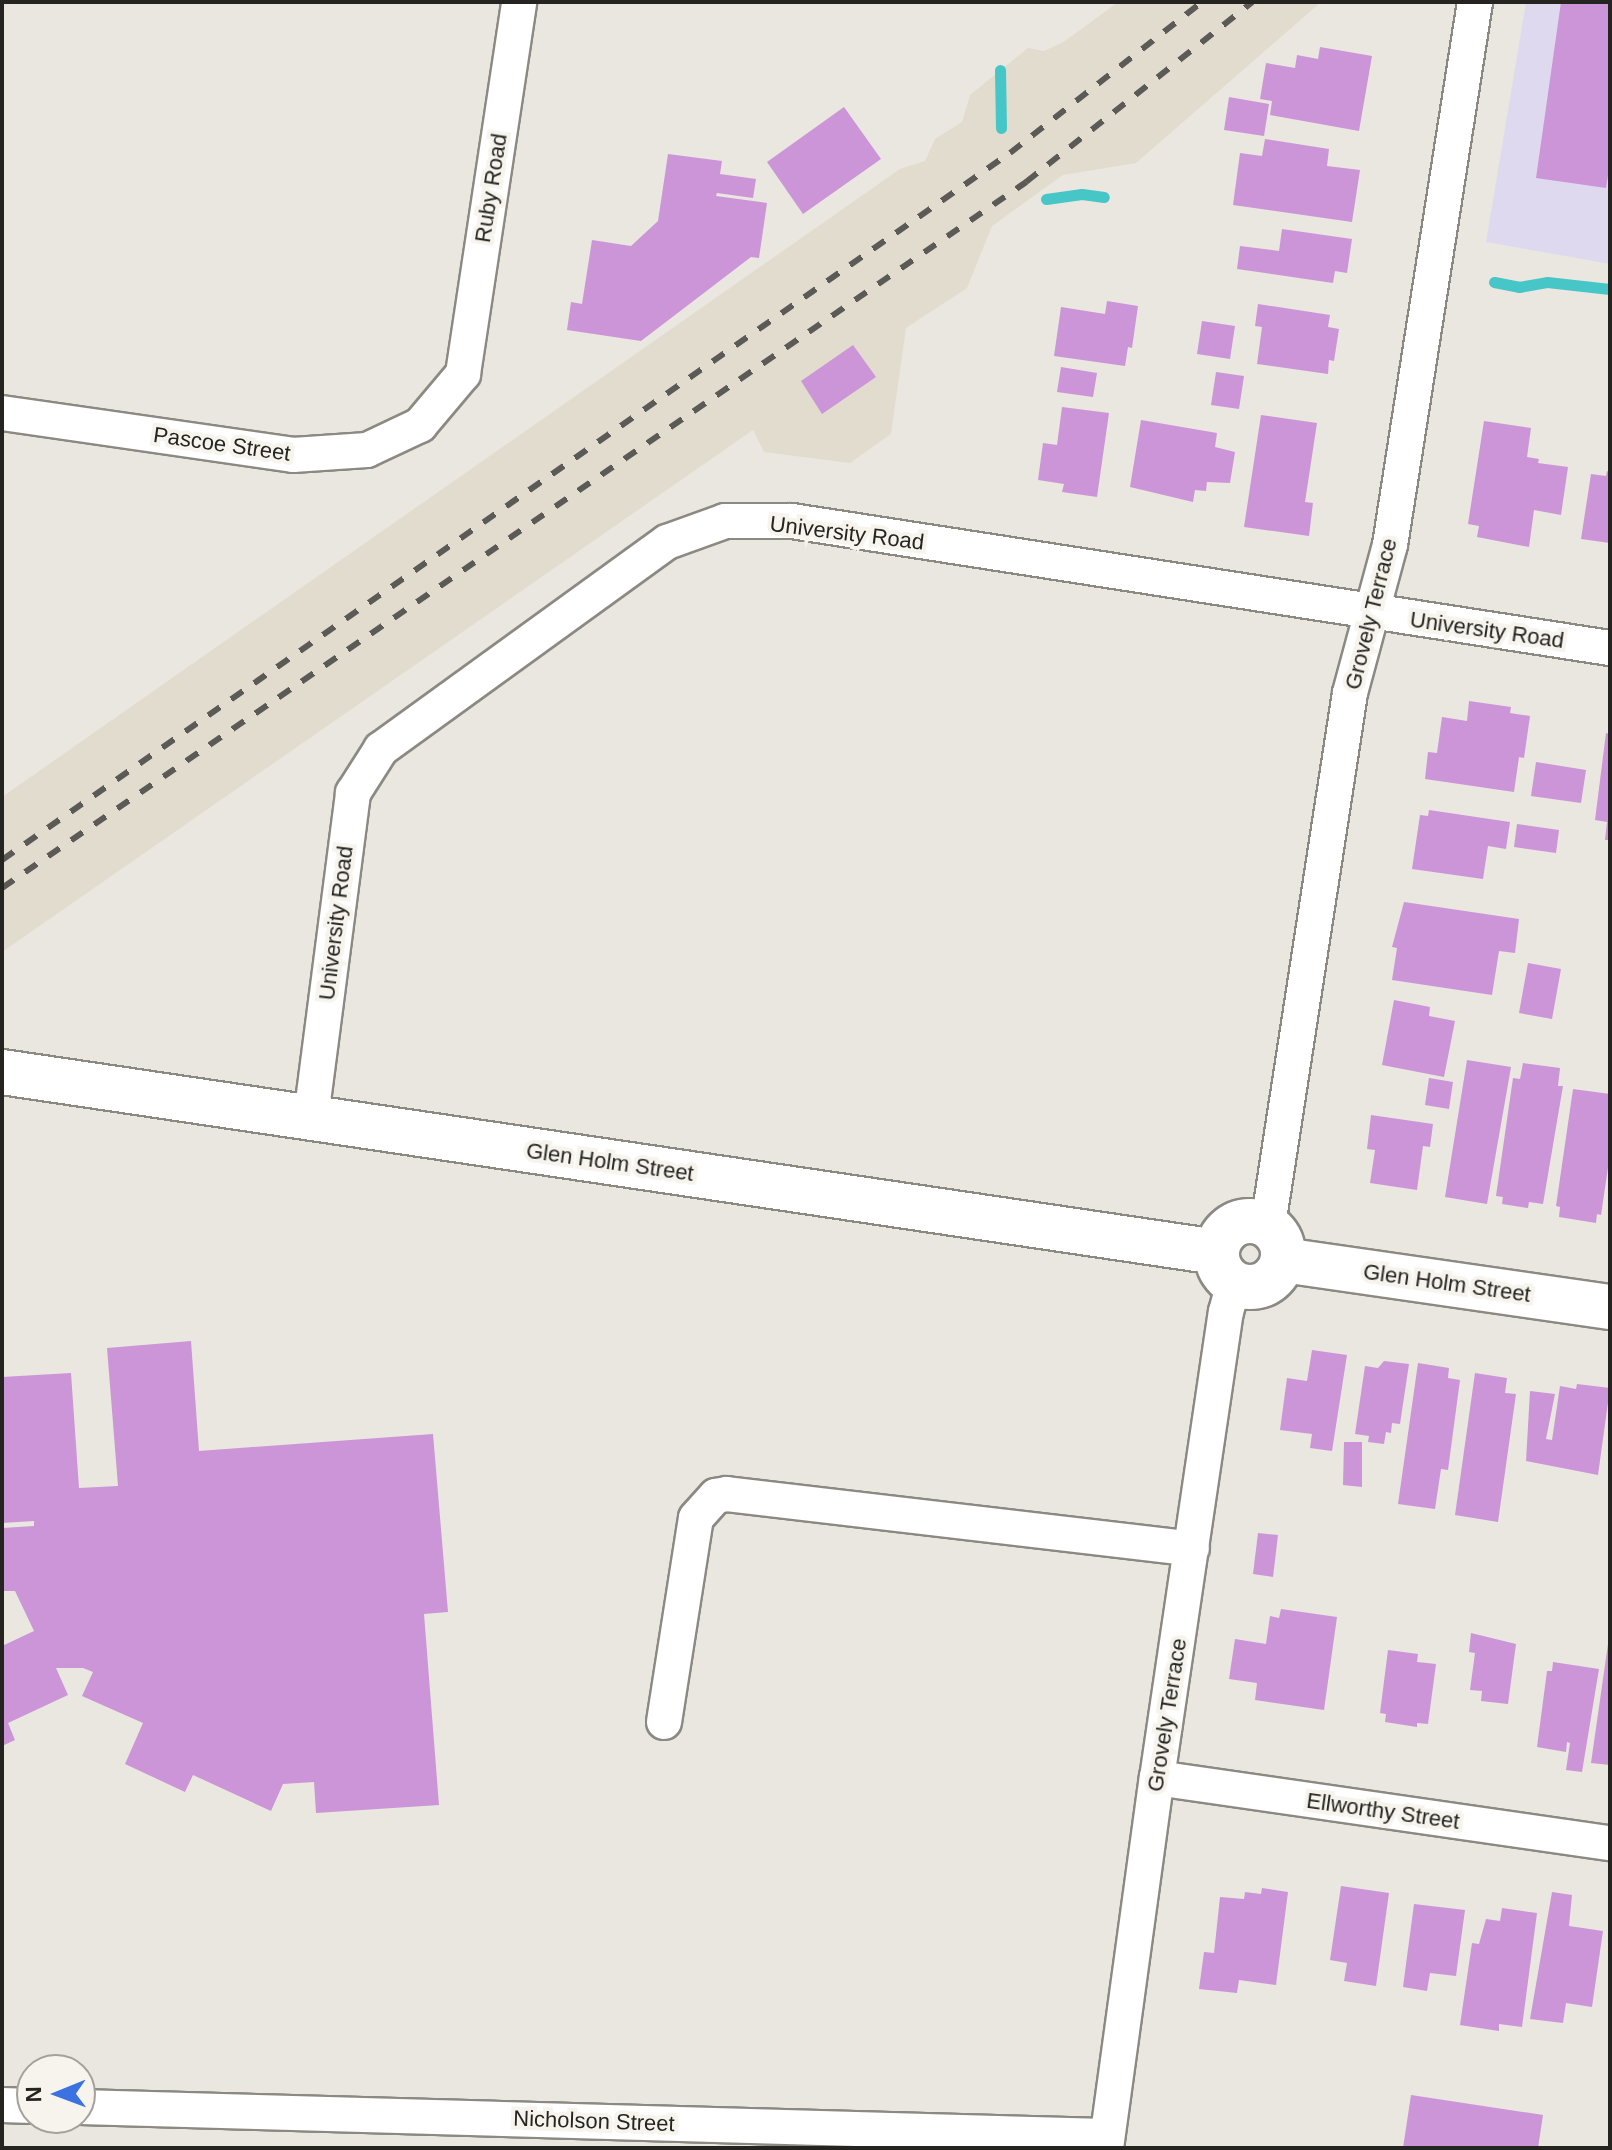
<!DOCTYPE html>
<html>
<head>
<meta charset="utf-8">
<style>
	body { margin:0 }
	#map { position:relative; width:1612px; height:2150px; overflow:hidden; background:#eae7e0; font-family:Helvetica,sans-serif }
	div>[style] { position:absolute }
	.commercial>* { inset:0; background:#dfd9ef }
	.built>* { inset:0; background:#e2dcce }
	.stream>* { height:11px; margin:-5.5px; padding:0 5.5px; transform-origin:5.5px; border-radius:5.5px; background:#46c6c7 }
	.building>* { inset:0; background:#cb95d7 }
	.roads { filter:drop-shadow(2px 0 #8c8983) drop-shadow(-2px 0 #8c8983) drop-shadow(0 2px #8c8983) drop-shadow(0 -2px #8c8983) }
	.street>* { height:34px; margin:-17px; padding:0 17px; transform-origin:17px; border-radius:17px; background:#fff }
	.secondary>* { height:44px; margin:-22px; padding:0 22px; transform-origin:22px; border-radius:22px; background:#fff }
	.secondary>.ring { margin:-22px; padding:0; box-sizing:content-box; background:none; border:44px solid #fff; border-radius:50% }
	.rail>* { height:6px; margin-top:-3px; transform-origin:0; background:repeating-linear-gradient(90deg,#5c5a56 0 14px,transparent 0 28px) }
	span { translate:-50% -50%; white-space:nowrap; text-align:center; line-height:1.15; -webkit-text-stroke:8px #f7f4ed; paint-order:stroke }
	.street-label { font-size:22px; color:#252421 }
	.frame { position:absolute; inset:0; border:4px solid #252421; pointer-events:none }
	.north { position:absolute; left:16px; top:2054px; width:80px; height:80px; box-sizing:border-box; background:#f7f4ed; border:2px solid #a3a19b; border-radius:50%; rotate:269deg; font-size:22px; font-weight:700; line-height:32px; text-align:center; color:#252421 }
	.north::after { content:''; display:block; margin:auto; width:28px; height:36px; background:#3c71e1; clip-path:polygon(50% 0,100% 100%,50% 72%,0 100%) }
</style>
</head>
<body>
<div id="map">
	<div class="commercial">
		<i style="clip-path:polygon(1526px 2px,1610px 2px,1610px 264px,1486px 242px)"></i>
	</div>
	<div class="built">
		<i style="clip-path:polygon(1118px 2px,1321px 2px,1136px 163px,1063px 175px,992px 226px,967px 288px,906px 328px,891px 434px,850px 463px,764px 452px,753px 430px,2px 952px,2px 797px,900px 169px,925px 161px,935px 139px,962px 122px,970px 95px,1028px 48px,1044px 51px,1065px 41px)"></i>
	</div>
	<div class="stream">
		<i style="left:1000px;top:70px;width:58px;rotate:89deg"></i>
		<i style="left:1046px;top:199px;width:36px;rotate:-8deg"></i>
		<i style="left:1082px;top:194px;width:22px;rotate:8deg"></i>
		<i style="left:1494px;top:282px;width:25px;rotate:11deg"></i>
		<i style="left:1519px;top:287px;width:28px;rotate:-10deg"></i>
		<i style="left:1547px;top:282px;width:63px;rotate:6.3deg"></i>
	</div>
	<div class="building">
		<i style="clip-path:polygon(1561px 2px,1610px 2px,1610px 163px,1606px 188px,1536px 178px)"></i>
		<i style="clip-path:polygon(1320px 47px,1372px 56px,1359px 131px,1270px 115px,1272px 101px,1260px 99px,1266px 63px,1295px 68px,1297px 55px,1318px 59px)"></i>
		<i style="clip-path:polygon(1229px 97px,1269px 104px,1264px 136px,1224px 130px)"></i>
		<i style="clip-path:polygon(844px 107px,881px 159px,803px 214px,767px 162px)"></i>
		<i style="clip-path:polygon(1265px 139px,1329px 149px,1327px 166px,1360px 170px,1352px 222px,1233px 205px,1240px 153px,1262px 156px)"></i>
		<i style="clip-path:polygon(668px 154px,722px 161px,720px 174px,756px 179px,753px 198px,717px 193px,716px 196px,767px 203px,759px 258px,751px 257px,641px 341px,567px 330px,571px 302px,582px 304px,592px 240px,631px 246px,658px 221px)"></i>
		<i style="clip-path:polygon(1282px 229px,1352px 239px,1347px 273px,1335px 271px,1333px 283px,1237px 269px,1240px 246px,1279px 251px)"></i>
		<i style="clip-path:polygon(1107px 301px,1138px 306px,1132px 348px,1128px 347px,1125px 366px,1054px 356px,1061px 307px,1105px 314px)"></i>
		<i style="clip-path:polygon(1258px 304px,1330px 315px,1328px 327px,1339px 329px,1334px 361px,1329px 360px,1328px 374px,1257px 364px,1262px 327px,1255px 326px)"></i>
		<i style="clip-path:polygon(1202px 321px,1235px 326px,1230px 359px,1197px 354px)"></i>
		<i style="clip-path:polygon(853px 345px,876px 377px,822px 414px,801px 381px)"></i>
		<i style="clip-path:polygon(1061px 367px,1097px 373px,1093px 397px,1057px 392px)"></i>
		<i style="clip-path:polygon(1216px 372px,1244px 376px,1239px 409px,1211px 405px)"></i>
		<i style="clip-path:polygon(1062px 407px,1109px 413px,1097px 497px,1062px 492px,1064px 484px,1038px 480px,1043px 443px,1057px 445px)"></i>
		<i style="clip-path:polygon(1261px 415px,1317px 423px,1305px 502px,1313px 503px,1309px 536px,1244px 527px)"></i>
		<i style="clip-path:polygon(1141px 420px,1217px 433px,1215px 447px,1235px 452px,1230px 483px,1207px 482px,1206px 491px,1195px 490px,1193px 502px,1130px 487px)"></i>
		<i style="clip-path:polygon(1484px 421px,1531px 428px,1527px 457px,1539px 459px,1538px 463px,1568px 467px,1561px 515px,1534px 510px,1529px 547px,1477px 537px,1479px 526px,1468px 524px)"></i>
		<i style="clip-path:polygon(1607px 471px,1610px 472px,1610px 543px,1581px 539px,1591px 474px,1606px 476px)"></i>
		<i style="clip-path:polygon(1469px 701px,1511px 707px,1510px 713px,1530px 716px,1524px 758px,1519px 757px,1514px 792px,1425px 779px,1428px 752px,1437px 753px,1442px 717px,1467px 721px)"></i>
		<i style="clip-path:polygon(1606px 733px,1610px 734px,1610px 840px,1605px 840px,1607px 822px,1595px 820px)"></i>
		<i style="clip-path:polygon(1536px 762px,1586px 770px,1581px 803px,1531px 796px)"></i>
		<i style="clip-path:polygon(1429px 810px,1510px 822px,1506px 849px,1488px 846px,1483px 879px,1412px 869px,1420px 815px,1428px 816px)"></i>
		<i style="clip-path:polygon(1517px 824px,1559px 830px,1556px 853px,1514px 847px)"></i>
		<i style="clip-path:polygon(1404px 902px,1519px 919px,1515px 953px,1499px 951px,1492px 995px,1392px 980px,1397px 948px,1392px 947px)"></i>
		<i style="clip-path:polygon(1528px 963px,1561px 969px,1552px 1019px,1519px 1013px)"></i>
		<i style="clip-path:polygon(1394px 1000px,1430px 1007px,1429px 1016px,1455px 1021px,1444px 1077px,1382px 1065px)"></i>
		<i style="clip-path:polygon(1467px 1060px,1511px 1067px,1487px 1204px,1445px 1197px)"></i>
		<i style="clip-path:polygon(1523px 1063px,1560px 1068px,1558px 1086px,1563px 1086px,1543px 1204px,1529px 1202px,1528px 1208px,1502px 1204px,1503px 1197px,1496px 1196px,1513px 1078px,1520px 1079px)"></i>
		<i style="clip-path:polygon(1429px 1078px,1453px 1082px,1449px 1109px,1425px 1105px)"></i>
		<i style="clip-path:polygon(1573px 1089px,1610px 1094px,1610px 1154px,1601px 1215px,1597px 1214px,1596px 1223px,1559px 1217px,1560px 1207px,1556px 1206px)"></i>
		<i style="clip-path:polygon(1371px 1115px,1433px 1124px,1430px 1147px,1423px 1146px,1417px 1190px,1370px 1183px,1375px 1150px,1367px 1149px)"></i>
		<i style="clip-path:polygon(191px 1341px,199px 1451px,433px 1434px,448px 1612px,424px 1614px,439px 1805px,316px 1813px,314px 1782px,283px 1784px,271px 1811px,193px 1775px,185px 1792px,125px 1764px,143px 1723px,82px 1696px,93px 1672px,83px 1668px,56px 1668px,68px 1695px,8px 1723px,15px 1740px,2px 1746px,2px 1646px,34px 1631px,15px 1591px,2px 1591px,2px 1528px,34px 1526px,34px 1521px,2px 1523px,2px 1377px,71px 1373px,79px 1488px,118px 1486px,107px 1348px)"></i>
		<i style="clip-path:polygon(1312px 1350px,1347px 1355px,1332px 1451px,1310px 1448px,1312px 1434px,1280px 1430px,1287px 1378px,1307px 1381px)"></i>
		<i style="clip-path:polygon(1384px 1361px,1409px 1364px,1400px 1424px,1392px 1423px,1391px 1433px,1386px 1432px,1384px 1444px,1368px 1442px,1369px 1436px,1355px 1434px,1365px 1366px,1378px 1368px)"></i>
		<i style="clip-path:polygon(1418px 1363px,1449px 1368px,1448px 1378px,1460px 1380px,1448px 1470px,1441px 1469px,1435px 1509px,1398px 1504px)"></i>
		<i style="clip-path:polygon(1475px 1373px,1507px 1378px,1505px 1393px,1516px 1394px,1498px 1522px,1455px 1515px)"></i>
		<i style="clip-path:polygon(1577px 1384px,1610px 1388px,1598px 1475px,1526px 1461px,1530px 1391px,1555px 1394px,1546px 1439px,1552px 1440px,1560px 1386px,1576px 1389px)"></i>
		<i style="clip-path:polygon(1344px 1442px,1362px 1442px,1362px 1487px,1343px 1485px)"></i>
		<i style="clip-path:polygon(1258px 1533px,1278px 1535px,1273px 1577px,1253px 1574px)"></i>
		<i style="clip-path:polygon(1281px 1609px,1337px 1617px,1324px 1710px,1255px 1700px,1257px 1683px,1229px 1679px,1235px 1639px,1266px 1644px,1270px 1616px,1279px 1618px)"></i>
		<i style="clip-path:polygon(1471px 1633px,1516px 1644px,1508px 1704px,1481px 1701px,1482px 1691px,1470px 1690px,1475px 1653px,1469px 1652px)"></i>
		<i style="clip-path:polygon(1608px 1644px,1610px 1644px,1610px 1765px,1591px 1763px)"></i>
		<i style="clip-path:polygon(1388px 1650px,1418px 1654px,1417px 1662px,1436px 1664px,1428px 1724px,1417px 1723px,1417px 1727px,1385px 1722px,1386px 1714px,1380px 1713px)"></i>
		<i style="clip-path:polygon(1553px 1662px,1599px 1669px,1582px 1772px,1566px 1770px,1570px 1743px,1567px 1742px,1566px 1752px,1537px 1747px,1547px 1671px,1552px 1671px)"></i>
		<i style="clip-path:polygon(1341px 1886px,1389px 1893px,1376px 1986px,1344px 1981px,1347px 1963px,1330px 1960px)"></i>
		<i style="clip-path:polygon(1262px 1888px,1288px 1892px,1276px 1985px,1239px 1980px,1237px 1993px,1199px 1989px,1204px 1952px,1214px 1953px,1220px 1897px,1244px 1899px,1245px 1892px,1261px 1894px)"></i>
		<i style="clip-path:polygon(1552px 1892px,1572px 1895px,1569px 1926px,1603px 1931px,1592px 2007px,1566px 2003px,1563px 2023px,1530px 2019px)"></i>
		<i style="clip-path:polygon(1414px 1904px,1465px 1910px,1456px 1976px,1430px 1973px,1427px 1991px,1403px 1987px)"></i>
		<i style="clip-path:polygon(1502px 1908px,1537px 1913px,1522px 2027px,1499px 2024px,1499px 2031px,1460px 2025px,1472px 1943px,1479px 1944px,1486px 1919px,1500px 1921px)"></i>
		<i style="clip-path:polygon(1411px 2095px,1543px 2115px,1538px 2148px,1403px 2148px)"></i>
	</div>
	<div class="roads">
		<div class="street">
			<i style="left:2px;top:413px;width:294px;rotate:8.2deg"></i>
			<i style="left:293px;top:455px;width:74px;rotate:-3.9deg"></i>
			<i style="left:367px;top:450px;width:59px;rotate:-25.3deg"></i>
			<i style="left:420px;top:425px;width:67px;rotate:-49.9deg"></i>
			<i style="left:463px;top:374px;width:376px;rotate:-81.4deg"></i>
			<i style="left:311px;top:1117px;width:327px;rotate:-82.6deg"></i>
			<i style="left:353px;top:793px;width:52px;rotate:-57.5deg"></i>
			<i style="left:381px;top:749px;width:353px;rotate:-35.9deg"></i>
			<i style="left:667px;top:542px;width:62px;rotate:-19.9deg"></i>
			<i style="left:725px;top:521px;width:67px"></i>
			<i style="left:792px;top:521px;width:828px;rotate:8.83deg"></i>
			<i style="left:1268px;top:1225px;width:538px;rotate:-81.24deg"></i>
			<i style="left:1350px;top:693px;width:153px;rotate:-74.9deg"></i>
			<i style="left:1390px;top:545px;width:550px;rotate:-81.1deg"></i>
			<i style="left:664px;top:1722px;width:206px;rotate:-81.1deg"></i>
			<i style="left:696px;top:1518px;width:30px;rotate:-48deg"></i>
			<i style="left:716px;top:1496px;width:11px;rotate:-10deg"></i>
			<i style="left:727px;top:1494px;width:468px;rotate:6.7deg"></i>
			<i style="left:1157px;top:1778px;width:458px;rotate:8.2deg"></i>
			<i style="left:2px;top:2105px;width:30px;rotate:2deg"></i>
			<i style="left:80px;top:2107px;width:1027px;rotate:1.62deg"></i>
			<i style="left:1106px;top:2148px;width:373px;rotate:-82.2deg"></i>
			<i style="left:1157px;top:1778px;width:471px;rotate:-81.6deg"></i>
			<i style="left:1226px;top:1312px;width:30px;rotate:-75deg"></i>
		</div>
		<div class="secondary">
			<i style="left:2px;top:1072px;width:1228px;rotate:8.43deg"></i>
			<i class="ring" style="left:1217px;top:1221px;width:22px;height:22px"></i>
			<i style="left:1283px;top:1260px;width:330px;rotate:8.2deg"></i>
		</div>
	</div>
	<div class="rail">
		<i style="left:2px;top:860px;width:1231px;rotate:-35.05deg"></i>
		<i style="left:1010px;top:153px;width:244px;rotate:-38.2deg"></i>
		<i style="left:2px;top:888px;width:1244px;rotate:-34.58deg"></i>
		<i style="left:1026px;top:182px;width:289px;rotate:-38.5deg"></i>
	</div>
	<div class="street-label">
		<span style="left:491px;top:188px;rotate:-81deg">Ruby Road</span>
		<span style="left:222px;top:444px;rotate:8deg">Pascoe Street</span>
		<span style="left:847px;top:533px;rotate:7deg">University Road</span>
		<span style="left:1371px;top:614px;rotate:-76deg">Grovely Terrace</span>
		<span style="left:1487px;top:630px;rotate:8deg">University Road</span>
		<span style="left:336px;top:923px;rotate:-83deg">University Road</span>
		<span style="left:610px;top:1162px;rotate:8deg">Glen Holm Street</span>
		<span style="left:1447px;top:1283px;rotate:8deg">Glen Holm Street</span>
		<span style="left:1167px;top:1715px;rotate:-81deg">Grovely Terrace</span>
		<span style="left:1383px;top:1811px;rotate:8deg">Ellworthy Street</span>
		<span style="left:594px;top:2121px;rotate:2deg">Nicholson Street</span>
	</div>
	<div class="frame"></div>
	<div class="north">N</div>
</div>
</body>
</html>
